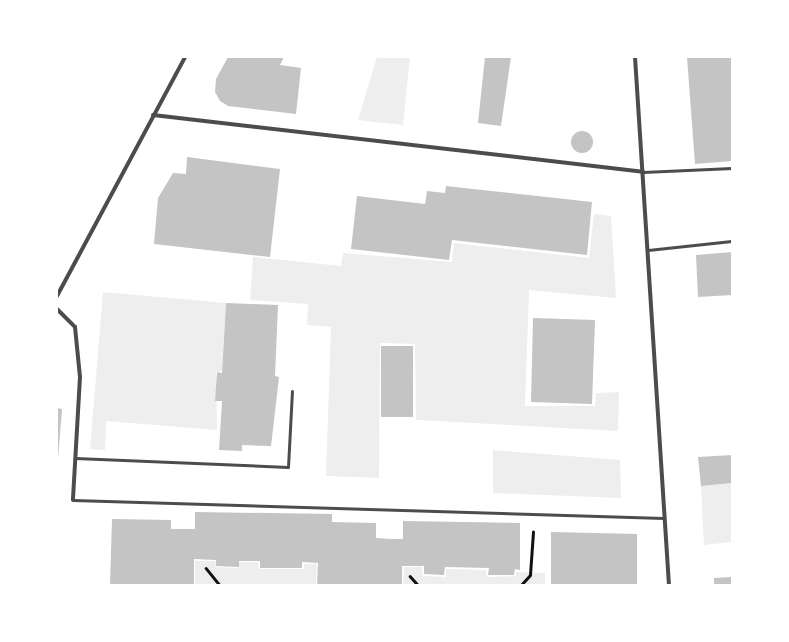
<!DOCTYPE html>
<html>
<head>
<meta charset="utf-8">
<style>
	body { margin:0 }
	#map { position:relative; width:789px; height:642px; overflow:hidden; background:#fff; font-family:"Public Sans",sans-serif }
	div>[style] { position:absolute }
	.green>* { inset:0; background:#eee }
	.building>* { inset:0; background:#c4c4c4 }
	.round { border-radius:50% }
	.path>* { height:2.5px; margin:-1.25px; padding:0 1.25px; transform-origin:1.25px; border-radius:1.25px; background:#111 }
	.service>* { height:3px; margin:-1.5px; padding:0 1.5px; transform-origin:1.5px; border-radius:1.5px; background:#4c4c4c }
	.minor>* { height:4px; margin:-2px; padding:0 2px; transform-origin:2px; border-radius:2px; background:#4c4c4c }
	span { translate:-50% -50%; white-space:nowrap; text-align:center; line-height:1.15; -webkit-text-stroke:3px #fff; paint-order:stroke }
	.frame { position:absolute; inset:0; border:58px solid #fff; pointer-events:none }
</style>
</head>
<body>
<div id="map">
	<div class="green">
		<i style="clip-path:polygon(377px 57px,410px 57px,403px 125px,358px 120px)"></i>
		<i style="clip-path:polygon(594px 214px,611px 216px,616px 298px,529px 290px,525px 406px,595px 406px,596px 393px,619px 392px,618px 431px,416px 420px,415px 344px,380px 343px,379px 478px,326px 476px,331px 327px,307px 325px,308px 304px,250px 300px,253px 257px,341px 266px,343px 253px,452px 262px,454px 243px,589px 258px)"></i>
		<i style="clip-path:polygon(103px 292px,226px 303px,222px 371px,216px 372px,217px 430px,106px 421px,105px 450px,90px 449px)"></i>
		<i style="clip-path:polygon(493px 450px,620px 460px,621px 498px,493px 493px)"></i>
		<i style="clip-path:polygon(732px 483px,732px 542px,704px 545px,701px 486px)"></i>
		<i style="clip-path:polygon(195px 561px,215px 561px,216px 567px,239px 568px,239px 562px,258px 562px,259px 569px,304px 569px,304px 564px,317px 564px,316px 585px,195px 585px)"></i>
		<i style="clip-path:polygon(404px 567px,422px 567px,423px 576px,446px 577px,446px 569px,486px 570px,487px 577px,516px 576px,516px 572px,545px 573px,545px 585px,403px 585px)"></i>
	</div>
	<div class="building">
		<i style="clip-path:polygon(228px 57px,284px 57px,280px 65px,301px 68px,296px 114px,228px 106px,220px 101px,215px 92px,216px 79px)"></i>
		<i style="clip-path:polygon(485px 57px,511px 57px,501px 126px,478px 123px)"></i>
		<i style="clip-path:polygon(687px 57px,732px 57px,732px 161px,695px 164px)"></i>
		<i class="round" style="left:571px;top:131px;width:22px;height:22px"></i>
		<i style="clip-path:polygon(187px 157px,280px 169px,270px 257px,154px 244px,158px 198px,173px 173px,186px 174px)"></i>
		<i style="clip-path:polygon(446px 186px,592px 202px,587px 255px,452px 240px,449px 260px,351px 249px,357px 196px,425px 204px,427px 191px,445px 193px)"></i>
		<i style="clip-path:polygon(732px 252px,732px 295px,698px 297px,696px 255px)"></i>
		<i style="clip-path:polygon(226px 303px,278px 305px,275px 376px,279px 377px,271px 446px,242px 445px,242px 451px,219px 450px,222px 401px,215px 401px,217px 372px,222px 373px)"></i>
		<i style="clip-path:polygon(533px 318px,595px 320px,592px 404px,531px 402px)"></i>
		<i style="clip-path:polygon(381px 346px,413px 346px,413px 417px,381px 417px)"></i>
		<i style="clip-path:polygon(57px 408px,62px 409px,58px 459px,57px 459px)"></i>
		<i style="clip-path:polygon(732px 455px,732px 483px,701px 486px,698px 457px)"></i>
		<i style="clip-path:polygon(195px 512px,332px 514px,332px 522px,376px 523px,376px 538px,390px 539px,403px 539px,403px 521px,520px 523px,520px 570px,515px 569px,514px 575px,488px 575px,489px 568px,445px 567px,444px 575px,424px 574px,424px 566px,402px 566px,402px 585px,317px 585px,318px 563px,302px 562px,302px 568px,260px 568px,260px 561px,239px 561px,239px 567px,216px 566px,216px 560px,194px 559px,194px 585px,110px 585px,112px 519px,171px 520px,171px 529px,195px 529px)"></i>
		<i style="clip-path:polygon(551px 532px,637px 534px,637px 585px,551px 585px)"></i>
		<i style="clip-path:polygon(732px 577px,732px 585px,714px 585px,714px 578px)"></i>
	</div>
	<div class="path">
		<i style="left:206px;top:568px;width:22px;rotate:51deg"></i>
		<i style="left:410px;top:576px;width:12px;rotate:48deg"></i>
		<i style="left:521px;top:585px;width:13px;rotate:-48deg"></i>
		<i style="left:530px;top:575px;width:43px;rotate:-86deg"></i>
	</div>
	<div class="service">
		<i style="left:643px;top:172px;width:89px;rotate:-2.6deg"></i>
		<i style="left:648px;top:250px;width:84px;rotate:-6.1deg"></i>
		<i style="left:75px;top:458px;width:213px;rotate:2.4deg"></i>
		<i style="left:288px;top:467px;width:76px;rotate:-87deg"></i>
		<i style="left:73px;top:500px;width:591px;rotate:1.74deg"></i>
	</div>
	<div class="minor">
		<i style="left:635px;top:57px;width:529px;rotate:86.32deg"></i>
		<i style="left:153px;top:115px;width:493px;rotate:6.6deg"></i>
		<i style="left:57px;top:296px;width:271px;rotate:-61.8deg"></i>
		<i style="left:57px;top:309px;width:25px;rotate:45deg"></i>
		<i style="left:75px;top:327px;width:50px;rotate:84.3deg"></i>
		<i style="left:80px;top:377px;width:123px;rotate:93.3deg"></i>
	</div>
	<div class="frame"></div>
</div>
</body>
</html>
